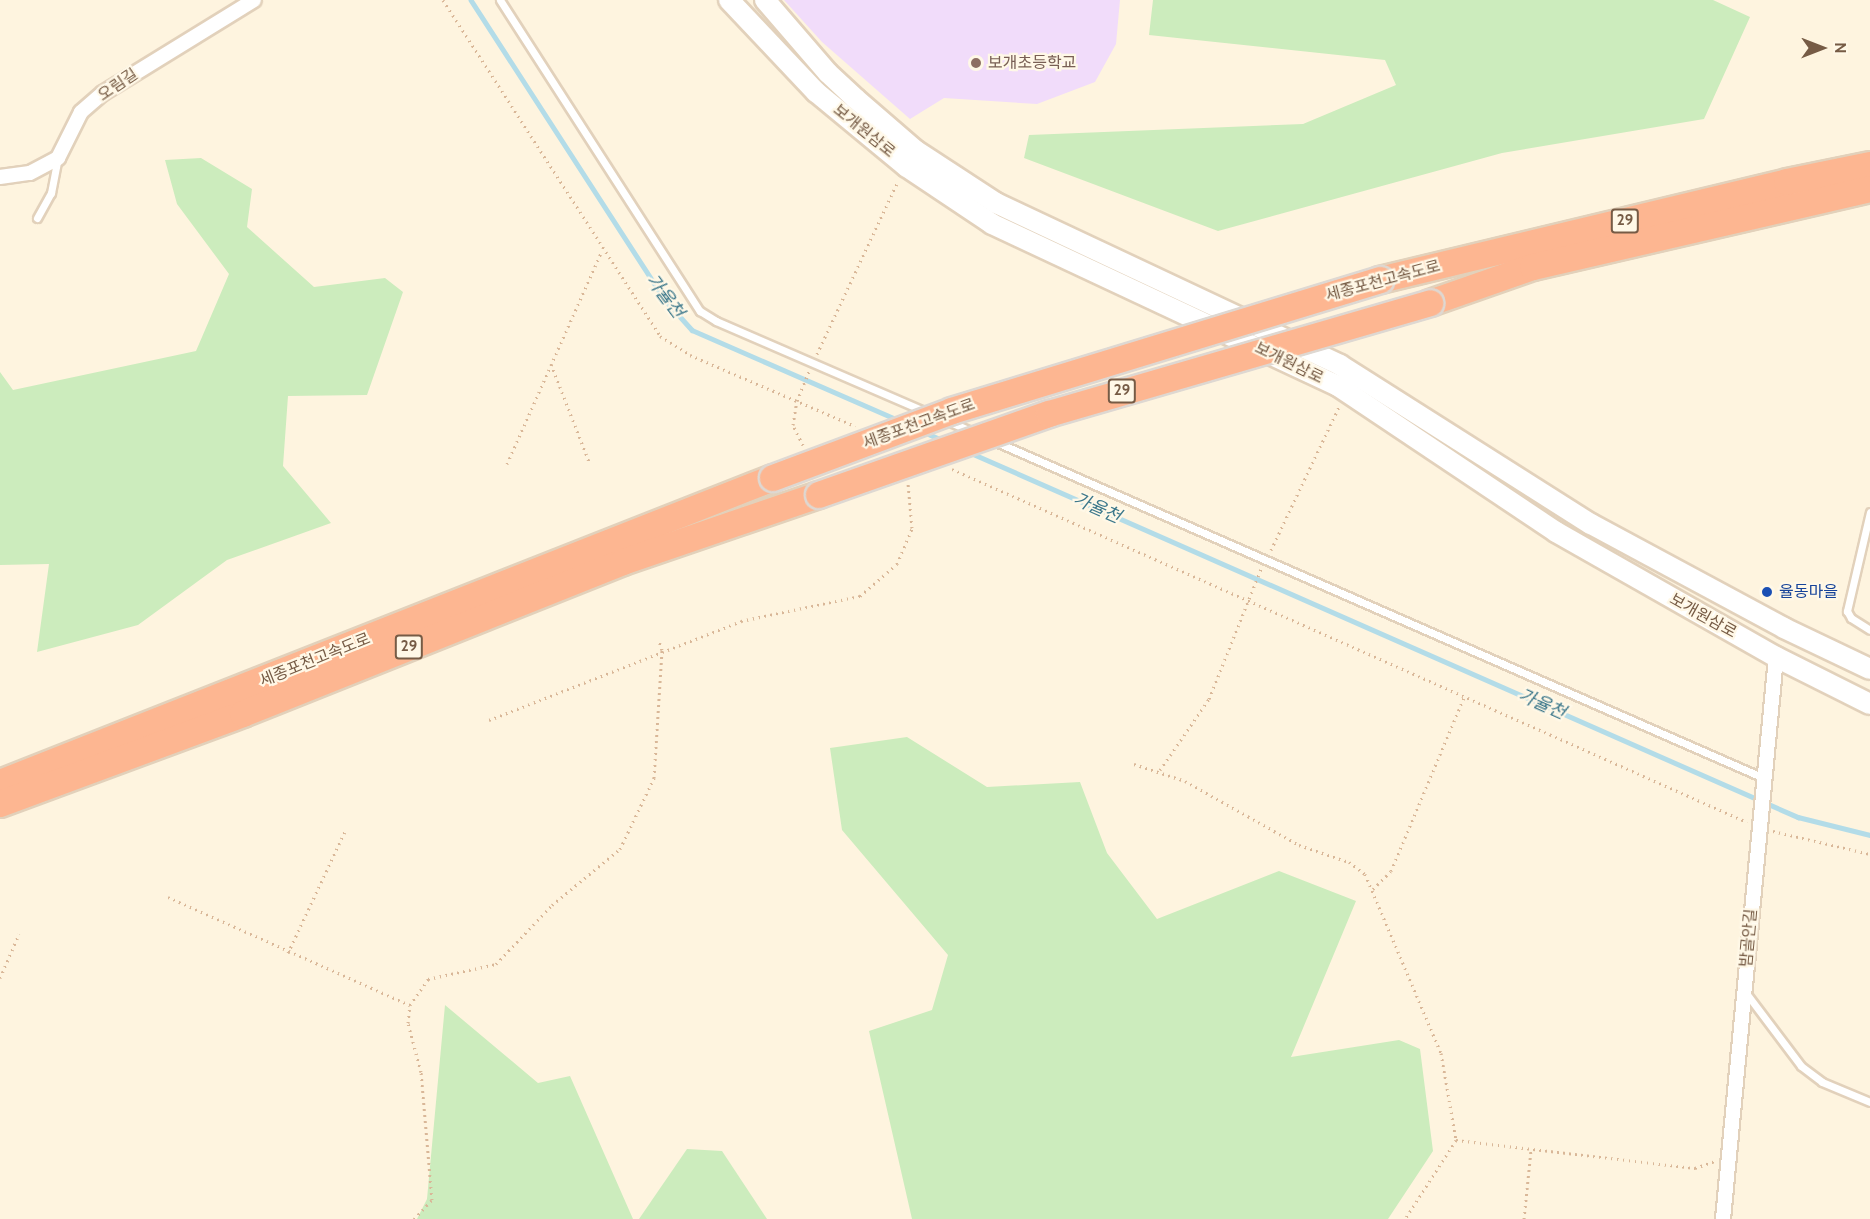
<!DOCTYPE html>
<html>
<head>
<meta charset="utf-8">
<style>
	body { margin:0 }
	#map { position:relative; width:1870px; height:1219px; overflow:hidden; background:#fef4df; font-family:Cabin,"Noto Sans KR",sans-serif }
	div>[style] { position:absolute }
	.education>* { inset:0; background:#f1dcfa }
	.green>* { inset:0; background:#ccecbd }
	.stream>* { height:4.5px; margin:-2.25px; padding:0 2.25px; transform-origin:2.25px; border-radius:2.25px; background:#b3dce8 }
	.path>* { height:3px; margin-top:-1.5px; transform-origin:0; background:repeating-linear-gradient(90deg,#d9b798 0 1.5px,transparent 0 6px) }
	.roads { filter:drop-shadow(2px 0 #e2d1bb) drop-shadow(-2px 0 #e2d1bb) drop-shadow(0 2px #e2d1bb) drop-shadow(0 -2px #e2d1bb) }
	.lane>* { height:7px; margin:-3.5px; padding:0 3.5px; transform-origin:3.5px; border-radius:3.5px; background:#fff }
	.street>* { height:14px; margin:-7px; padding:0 7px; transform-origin:7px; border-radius:7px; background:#fff }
	.secondary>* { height:20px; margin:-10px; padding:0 10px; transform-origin:10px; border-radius:10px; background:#fff }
	.highway>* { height:26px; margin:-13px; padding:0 13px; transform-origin:13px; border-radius:13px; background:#fdb691 }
	.bridges { filter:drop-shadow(2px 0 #ded8d2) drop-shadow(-2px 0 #ded8d2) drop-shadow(0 2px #ded8d2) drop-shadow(0 -2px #ded8d2) }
	.highway-bridge>* { height:26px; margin:-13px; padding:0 13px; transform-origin:13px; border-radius:13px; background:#fdb691 }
	.dots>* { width:16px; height:16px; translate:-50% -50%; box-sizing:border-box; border:3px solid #fff8e7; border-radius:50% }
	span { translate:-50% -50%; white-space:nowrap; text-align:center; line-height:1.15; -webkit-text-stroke:4.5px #fff8e7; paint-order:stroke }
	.shield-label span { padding:2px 4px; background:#fff8e7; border:2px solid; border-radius:4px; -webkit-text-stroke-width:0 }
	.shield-label { font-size:15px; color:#765b45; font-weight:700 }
	.education-label { font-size:16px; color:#785e54 }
	.left { translate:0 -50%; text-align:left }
	.street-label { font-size:16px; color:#765b45 }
	.transit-label { font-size:16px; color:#164399 }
	.water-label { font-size:18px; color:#3d788b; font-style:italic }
	.north { position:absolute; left:1792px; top:18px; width:60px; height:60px; -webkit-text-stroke:4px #fff8e7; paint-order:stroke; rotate:90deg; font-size:16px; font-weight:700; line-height:24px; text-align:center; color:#765b45 }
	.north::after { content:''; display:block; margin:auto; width:21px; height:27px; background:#765b45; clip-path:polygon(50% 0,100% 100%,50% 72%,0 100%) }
</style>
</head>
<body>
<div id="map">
	<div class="education">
		<i style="clip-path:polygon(784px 0,1120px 0,1116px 44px,1095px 82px,1037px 104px,944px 98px,910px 119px,822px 42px)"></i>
	</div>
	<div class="green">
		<i style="clip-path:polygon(1153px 0,1713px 0,1750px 17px,1704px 119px,1502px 153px,1218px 231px,1024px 158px,1029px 135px,1303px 124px,1396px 85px,1385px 60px,1149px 35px)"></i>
		<i style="clip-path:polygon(201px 158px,252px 189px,247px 227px,314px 287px,385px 278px,403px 292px,367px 395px,288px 396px,283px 466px,331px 523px,227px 560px,138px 625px,37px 652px,49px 564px,0 565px,0 372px,13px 390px,196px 351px,229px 274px,177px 204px,165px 160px)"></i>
		<i style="clip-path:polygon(907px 737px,987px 787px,1080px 782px,1107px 853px,1157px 919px,1279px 871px,1356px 901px,1291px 1057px,1399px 1040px,1420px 1049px,1433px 1151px,1388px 1219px,912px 1219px,869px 1031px,932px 1010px,948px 955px,842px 830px,830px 748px)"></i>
		<i style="clip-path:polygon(445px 1005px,538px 1083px,570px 1076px,633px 1219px,417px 1219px,427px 1199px)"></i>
		<i style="clip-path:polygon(687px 1149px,722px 1151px,767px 1219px,639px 1219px)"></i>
	</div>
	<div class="stream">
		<i style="left:471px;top:0;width:359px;rotate:57.1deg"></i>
		<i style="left:666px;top:301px;width:39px;rotate:48deg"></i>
		<i style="left:692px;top:330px;width:227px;rotate:23.6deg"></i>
		<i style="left:924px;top:432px;width:22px;rotate:24deg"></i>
		<i style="left:971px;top:453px;width:904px;rotate:23.76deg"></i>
		<i style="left:1798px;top:817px;width:74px;rotate:14deg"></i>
	</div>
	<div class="path">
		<i style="left:443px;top:0;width:400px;rotate:57.1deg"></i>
		<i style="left:660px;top:336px;width:36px;rotate:32deg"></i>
		<i style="left:690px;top:355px;width:180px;rotate:23.3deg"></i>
		<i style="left:817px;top:354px;width:191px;rotate:-64.9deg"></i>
		<i style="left:551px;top:364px;width:107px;rotate:68.7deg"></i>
		<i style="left:803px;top:445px;width:22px;rotate:-117deg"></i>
		<i style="left:793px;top:425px;width:24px;rotate:-81deg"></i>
		<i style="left:797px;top:401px;width:32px;rotate:-68deg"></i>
		<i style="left:507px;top:464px;width:233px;rotate:-66deg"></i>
		<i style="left:952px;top:469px;width:870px;rotate:23.94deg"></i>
		<i style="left:1271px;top:550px;width:158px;rotate:-64.6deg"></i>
		<i style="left:489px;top:720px;width:271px;rotate:-21.4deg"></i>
		<i style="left:741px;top:621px;width:122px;rotate:-11.9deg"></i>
		<i style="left:860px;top:596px;width:49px;rotate:-40.9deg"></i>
		<i style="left:897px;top:564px;width:39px;rotate:-67deg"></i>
		<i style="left:912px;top:528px;width:45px;rotate:-95.1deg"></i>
		<i style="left:1134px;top:764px;width:54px;rotate:18.4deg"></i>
		<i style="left:1185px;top:781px;width:131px;rotate:29.3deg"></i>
		<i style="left:1299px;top:845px;width:53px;rotate:18.8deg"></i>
		<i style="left:1349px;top:862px;width:20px;rotate:37deg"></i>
		<i style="left:1365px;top:874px;width:194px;rotate:67deg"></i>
		<i style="left:1441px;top:1053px;width:88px;rotate:80.2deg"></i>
		<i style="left:1456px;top:1140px;width:94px;rotate:122.8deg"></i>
		<i style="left:1160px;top:770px;width:86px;rotate:-55.4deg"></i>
		<i style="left:1209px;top:699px;width:140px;rotate:-68.2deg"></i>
		<i style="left:1773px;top:831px;width:100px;rotate:13.3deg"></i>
		<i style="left:1373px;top:889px;width:25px;rotate:-45deg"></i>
		<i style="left:1391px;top:871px;width:189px;rotate:-67.2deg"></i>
		<i style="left:168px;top:897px;width:265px;rotate:24.1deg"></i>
		<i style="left:288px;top:953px;width:137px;rotate:-64.9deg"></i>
		<i style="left:0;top:978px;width:48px;rotate:-66.6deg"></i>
		<i style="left:1456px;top:1140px;width:241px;rotate:6.7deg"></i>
		<i style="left:1695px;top:1168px;width:21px;rotate:-19deg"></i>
		<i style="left:414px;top:1219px;width:26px;rotate:-47deg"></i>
		<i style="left:432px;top:1200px;width:128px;rotate:-94.9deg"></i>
		<i style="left:421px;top:1072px;width:51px;rotate:-104.9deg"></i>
		<i style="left:408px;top:1023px;width:18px;rotate:-84deg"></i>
		<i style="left:410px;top:1005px;width:32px;rotate:-55deg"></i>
		<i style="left:428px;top:979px;width:70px;rotate:-12.4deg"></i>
		<i style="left:496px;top:964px;width:81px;rotate:-46.5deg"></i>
		<i style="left:552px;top:905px;width:88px;rotate:-39.5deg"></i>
		<i style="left:620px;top:849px;width:79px;rotate:-64.4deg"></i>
		<i style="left:654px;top:778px;width:128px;rotate:-86.4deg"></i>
		<i style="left:662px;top:650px;width:9px;rotate:-108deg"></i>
		<i style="left:1524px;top:1219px;width:69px;rotate:-84.2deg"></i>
	</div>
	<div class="roads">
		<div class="lane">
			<i style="left:500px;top:0;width:370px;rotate:57.3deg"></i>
			<i style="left:700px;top:311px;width:19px;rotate:32deg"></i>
			<i style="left:716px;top:321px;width:232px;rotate:23.4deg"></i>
			<i style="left:37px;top:218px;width:29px;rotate:-61deg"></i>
			<i style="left:51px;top:193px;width:36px;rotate:-79deg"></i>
			<i style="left:948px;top:421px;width:27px;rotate:24deg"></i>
			<i style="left:994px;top:441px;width:841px;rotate:23.64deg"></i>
			<i style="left:1870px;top:512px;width:102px;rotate:103.1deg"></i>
			<i style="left:1847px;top:611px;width:8px;rotate:60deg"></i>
			<i style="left:1851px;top:618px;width:22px;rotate:32deg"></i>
			<i style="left:1746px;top:993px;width:91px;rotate:53deg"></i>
			<i style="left:1801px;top:1066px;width:26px;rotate:37deg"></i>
			<i style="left:1822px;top:1082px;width:52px;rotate:22.6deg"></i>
		</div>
		<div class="street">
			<i style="left:0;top:177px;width:30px;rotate:-8deg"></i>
			<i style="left:30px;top:173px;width:32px;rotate:-28deg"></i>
			<i style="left:58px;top:158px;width:51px;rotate:-63.4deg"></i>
			<i style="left:81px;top:112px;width:29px;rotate:-41deg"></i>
			<i style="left:103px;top:93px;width:177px;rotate:-31.6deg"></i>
			<i style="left:1723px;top:1219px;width:564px;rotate:-84.61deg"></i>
		</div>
		<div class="secondary">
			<i style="left:729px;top:0;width:127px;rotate:46.6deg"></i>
			<i style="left:816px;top:92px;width:118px;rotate:39.5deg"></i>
			<i style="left:907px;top:167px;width:102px;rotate:33.8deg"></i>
			<i style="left:992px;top:224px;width:382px;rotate:25.1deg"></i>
			<i style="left:1338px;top:386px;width:262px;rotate:33.8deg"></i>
			<i style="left:1556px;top:532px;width:253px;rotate:29.6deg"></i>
			<i style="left:1776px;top:657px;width:105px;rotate:26.6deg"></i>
			<i style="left:765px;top:0;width:96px;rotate:49.2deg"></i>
			<i style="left:828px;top:73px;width:38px;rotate:43deg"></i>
			<i style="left:856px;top:99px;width:78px;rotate:40.8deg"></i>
			<i style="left:915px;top:150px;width:97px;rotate:33.2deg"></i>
			<i style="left:996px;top:203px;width:380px;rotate:25.2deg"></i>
			<i style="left:1340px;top:365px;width:297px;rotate:32.4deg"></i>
			<i style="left:1591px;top:524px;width:219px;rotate:28.3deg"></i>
			<i style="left:1784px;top:628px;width:95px;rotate:25.5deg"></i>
		</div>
		<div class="highway">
			<i style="left:1380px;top:280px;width:419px;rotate:-13.5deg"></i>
			<i style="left:1787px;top:182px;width:85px;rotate:-11.6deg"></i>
			<i style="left:1430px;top:303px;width:109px;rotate:-19.3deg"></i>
			<i style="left:1533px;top:267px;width:346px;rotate:-13deg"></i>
			<i style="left:0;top:783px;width:831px;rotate:-21.53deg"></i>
			<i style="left:0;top:804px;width:259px;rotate:-20.3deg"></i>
			<i style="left:243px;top:714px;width:409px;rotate:-21.8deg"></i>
			<i style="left:623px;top:562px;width:207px;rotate:-18.9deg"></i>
		</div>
	</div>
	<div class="bridges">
		<div class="highway-bridge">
			<i style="left:773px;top:478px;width:191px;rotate:-20.5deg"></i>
			<i style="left:952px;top:411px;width:448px;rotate:-17deg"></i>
			<i style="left:819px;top:495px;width:244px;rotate:-19.4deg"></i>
			<i style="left:1049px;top:414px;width:397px;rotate:-16.2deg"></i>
		</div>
	</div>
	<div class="dots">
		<i style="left:976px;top:63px;background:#8d6e63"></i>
		<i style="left:1767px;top:592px;background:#1a4fb4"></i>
	</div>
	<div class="shield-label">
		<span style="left:1625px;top:221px">29</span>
		<span style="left:1122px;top:391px">29</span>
		<span style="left:409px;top:647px">29</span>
	</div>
	<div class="education-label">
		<span class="left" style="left:988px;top:63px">보개초등학교</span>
	</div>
	<div class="street-label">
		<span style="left:118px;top:85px;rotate:-34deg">오림길</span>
		<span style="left:864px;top:131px;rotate:39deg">보개원삼로</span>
		<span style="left:1383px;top:281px;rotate:-15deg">세종포천고속도로</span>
		<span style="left:1289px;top:363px;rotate:26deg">보개원삼로</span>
		<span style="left:919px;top:424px;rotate:-20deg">세종포천고속도로</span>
		<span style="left:1703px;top:616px;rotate:29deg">보개원삼로</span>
		<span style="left:315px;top:660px;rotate:-22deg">세종포천고속도로</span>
		<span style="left:1749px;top:938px;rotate:-85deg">밤골안길</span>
	</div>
	<div class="transit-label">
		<span class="left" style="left:1779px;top:592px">율동마을</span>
	</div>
	<div class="water-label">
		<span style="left:665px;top:296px;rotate:53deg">가율천</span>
		<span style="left:1097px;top:508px;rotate:24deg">가율천</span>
		<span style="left:1542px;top:704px;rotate:24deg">가율천</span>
	</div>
	<div class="north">N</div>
</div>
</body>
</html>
